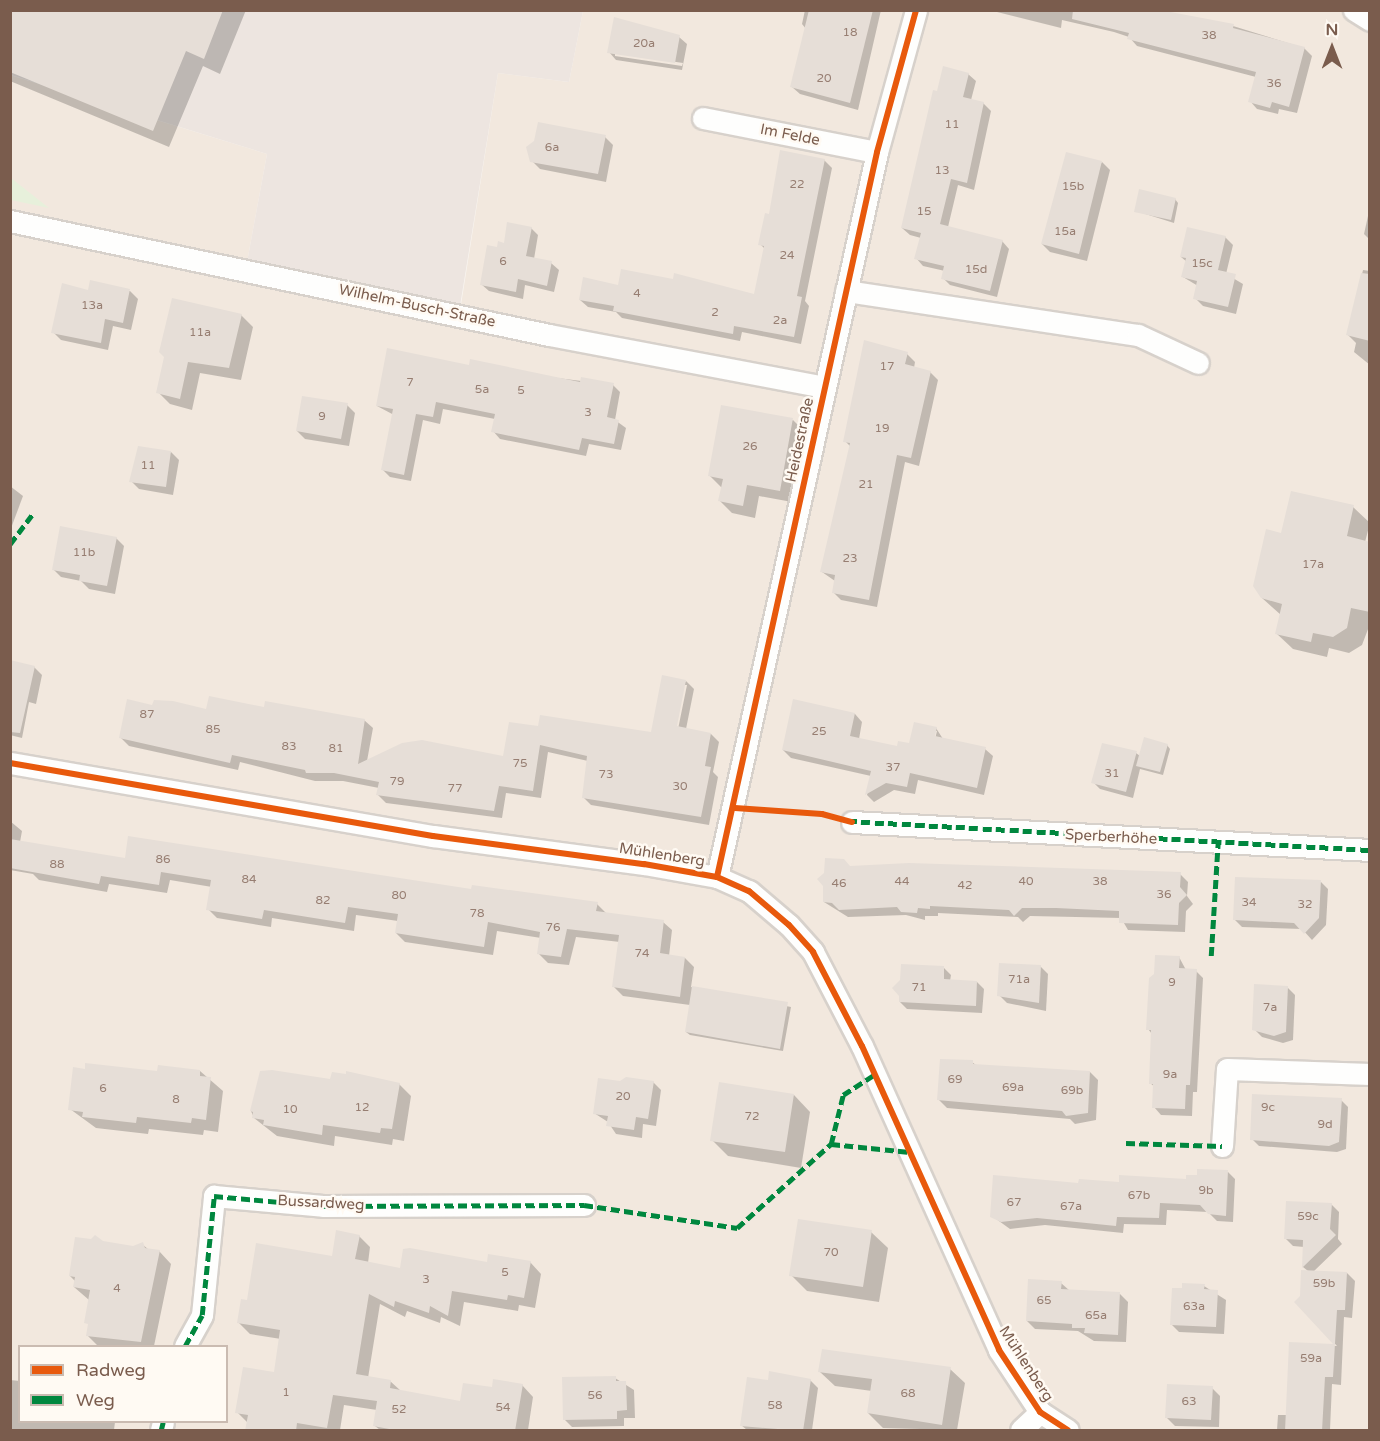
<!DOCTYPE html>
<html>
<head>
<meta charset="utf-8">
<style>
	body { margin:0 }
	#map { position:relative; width:1380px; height:1441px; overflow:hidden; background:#f9f5f0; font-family:"Varela Round",sans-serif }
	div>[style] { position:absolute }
	.residential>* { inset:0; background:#f2e8de }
	.industrial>* { inset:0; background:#ede5e0 }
	.green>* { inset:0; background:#e7f0db }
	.shadow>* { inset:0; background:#0003 }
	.building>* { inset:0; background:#e6ded7 }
	.roads { filter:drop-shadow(2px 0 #d7d1cb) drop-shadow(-2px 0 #d7d1cb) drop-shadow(0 2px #d7d1cb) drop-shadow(0 -2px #d7d1cb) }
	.street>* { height:21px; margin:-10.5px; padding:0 10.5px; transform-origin:10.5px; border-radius:10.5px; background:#fefefd }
	.quiet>* { height:4.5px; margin-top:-2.25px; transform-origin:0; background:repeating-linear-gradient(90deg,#00873e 0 9px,transparent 0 13.5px) }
	.cycleway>* { height:6px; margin:-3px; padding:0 3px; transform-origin:3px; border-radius:3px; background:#e8590c }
	span { translate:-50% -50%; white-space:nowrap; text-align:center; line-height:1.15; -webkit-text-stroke:5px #fffaf3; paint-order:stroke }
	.number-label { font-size:12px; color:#977e72 }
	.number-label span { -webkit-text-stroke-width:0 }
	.street-label { font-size:15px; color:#7a5c4d }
	.frame { position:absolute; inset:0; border:12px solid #7a5c4d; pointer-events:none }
	.legend { position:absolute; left:18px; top:1345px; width:210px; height:78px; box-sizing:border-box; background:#fffaf3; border:2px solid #cabbb1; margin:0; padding:8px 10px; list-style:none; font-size:18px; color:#7a5c4d }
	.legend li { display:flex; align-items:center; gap:12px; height:30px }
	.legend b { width:30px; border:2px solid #cabbb1 }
	.north { position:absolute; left:1302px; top:18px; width:60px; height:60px; -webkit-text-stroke:4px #fffaf3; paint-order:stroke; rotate:0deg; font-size:16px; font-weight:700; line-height:24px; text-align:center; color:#7a5c4d }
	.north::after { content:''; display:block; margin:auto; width:21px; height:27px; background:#7a5c4d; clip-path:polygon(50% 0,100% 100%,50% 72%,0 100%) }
</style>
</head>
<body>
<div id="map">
	<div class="residential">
		<i style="clip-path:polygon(evenodd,583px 11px,1369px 11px,1369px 1430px,11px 1430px,10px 75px,267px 154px,247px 262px,460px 311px,498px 73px,569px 82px,583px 11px,20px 1346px,226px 1346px,226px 1422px,20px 1422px,20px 1346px)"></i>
	</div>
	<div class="industrial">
		<i style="clip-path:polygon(10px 11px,583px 11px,569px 82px,498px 73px,459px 312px,247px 262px,267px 154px,11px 75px)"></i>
	</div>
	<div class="green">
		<i style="clip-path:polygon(10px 178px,11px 178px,49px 208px,11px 200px)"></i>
	</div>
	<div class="shadow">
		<i style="clip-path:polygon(10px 10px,246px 10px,220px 74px,203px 66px,169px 147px,10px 81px)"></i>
		<i style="clip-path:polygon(805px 10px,881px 10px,858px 110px,800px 94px,792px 87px,806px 29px,802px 24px)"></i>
		<i style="clip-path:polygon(989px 10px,1154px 10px,1233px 26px,1304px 48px,1312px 56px,1297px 113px,1279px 109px,1278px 114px,1257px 109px,1250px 101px,1256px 77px,1137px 46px,1129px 37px,1114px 32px,1062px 20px,1061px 28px)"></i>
		<i style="clip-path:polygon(evenodd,615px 19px,679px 37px,687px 44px,682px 70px,616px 60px,609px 52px,615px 19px,615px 53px,683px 63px,682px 66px,615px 56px,615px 53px)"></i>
		<i style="clip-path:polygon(968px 74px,976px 81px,971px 100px,983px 103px,991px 111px,974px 190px,958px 185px,948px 227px,1002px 241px,1009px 249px,997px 297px,950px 285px,943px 278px,945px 271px,923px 266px,916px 258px,921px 238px,910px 235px,902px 228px,938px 93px)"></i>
		<i style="clip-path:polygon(605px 137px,613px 145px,606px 182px,540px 169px,532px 161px)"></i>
		<i style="clip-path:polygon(824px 160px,832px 168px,805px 301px,809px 306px,801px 344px,742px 332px,740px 341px,622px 318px,616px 312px,588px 307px,580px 300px,619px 286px,755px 296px,765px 249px,760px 244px,770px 216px)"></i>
		<i style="clip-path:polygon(1102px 162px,1110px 170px,1087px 261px,1050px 252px,1042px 244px)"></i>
		<i style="clip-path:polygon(1175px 199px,1178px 203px,1174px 223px,1136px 211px)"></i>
		<i style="clip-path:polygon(1370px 207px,1370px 240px,1364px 234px)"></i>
		<i style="clip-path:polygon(531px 228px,538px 235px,534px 259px,551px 263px,559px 270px,554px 292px,525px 285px,523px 299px,489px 291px,481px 284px,498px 249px)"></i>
		<i style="clip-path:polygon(1225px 237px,1233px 245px,1226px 274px,1243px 284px,1236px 314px,1203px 306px,1195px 298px,1198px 286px,1183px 277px,1187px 262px,1181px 257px)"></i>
		<i style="clip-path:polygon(1363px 270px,1370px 271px,1370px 365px,1354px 352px,1356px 343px,1348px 335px)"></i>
		<i style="clip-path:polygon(130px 291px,138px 299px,131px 330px,113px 326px,108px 350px,61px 340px,53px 332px,89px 292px)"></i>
		<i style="clip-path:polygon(241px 315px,253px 327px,241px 380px,200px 373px,192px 410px,170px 404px,158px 392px,166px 357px)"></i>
		<i style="clip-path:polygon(907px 354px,915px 362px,914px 368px,930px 372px,938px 380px,919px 466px,905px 462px,877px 607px,841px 600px,833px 592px,835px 581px,822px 572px,851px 447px,845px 441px)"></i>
		<i style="clip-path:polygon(470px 367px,613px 385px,620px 392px,615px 420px,626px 428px,621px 450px,589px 444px,586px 456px,500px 439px,493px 431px,495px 419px,443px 409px,440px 424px,423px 420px,411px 481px,390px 477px,383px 470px,394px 415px,377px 406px)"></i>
		<i style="clip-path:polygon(347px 405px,355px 413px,349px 446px,305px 439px,297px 431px)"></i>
		<i style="clip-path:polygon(793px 420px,805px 432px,792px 502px,759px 496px,755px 518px,732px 513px,720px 501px,722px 488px,709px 475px)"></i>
		<i style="clip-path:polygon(171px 452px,179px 460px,173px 495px,139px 489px,131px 481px)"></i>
		<i style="clip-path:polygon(10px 486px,23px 496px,10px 531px)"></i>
		<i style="clip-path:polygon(1353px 507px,1370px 523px,1365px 542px,1370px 543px,1370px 624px,1362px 645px,1349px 653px,1329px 648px,1327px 657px,1293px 649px,1276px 633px,1281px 615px,1262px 598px,1282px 535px)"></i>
		<i style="clip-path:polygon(116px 538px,124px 546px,115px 594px,89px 589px,81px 581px,61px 577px,53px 569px)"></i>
		<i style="clip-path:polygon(10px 662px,34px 667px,42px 675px,36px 704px,29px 702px,22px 738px,10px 735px)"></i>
		<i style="clip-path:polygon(evenodd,686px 681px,694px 689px,686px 729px,711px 734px,719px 742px,713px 772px,718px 777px,709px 825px,591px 805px,583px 797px,588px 761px,548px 752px,541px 798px,506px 793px,502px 818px,386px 803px,378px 795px,379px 788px,343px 781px,315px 781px,240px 762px,238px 770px,129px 746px,121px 738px,154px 706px,207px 711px,265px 709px,364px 720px,373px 728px,367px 761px,505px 758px,540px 728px,652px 734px,686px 681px,684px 685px,687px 685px,677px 734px,674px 733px,684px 685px)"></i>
		<i style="clip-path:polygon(evenodd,794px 701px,855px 714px,862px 722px,859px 739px,898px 748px,911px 745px,936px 728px,943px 739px,985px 749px,993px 756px,984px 795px,918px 780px,915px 794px,894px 790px,874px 802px,867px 795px,871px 776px,791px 758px,783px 750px,794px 701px,934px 731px,937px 731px,934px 743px,934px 731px)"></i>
		<i style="clip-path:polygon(1167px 745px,1170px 749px,1163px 775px,1140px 769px,1133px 798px,1100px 789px,1093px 782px,1136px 753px,1140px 756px)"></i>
		<i style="clip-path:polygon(10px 821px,22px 831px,20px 842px,126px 860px,597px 904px,606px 913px,663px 922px,672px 930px,669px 956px,685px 958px,694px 967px,691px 987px,791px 1007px,783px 1051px,690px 1035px,686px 1032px,690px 1005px,623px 996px,614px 987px,620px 942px,576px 937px,569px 965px,548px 963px,539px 954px,541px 938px,497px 931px,493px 955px,405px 942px,396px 933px,398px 921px,356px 915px,354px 931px,272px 918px,271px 927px,217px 918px,208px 909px,212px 887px,170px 880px,167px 893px,109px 884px,107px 892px,39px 880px,33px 874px,10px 870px)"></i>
		<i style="clip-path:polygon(850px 868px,1180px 874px,1188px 882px,1187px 896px,1193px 904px,1186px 911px,1185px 932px,1128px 930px,1121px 918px,1030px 916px,1023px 922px,1018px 917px,938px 913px,938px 916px,925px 916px,925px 920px,906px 915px,848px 917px,824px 902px)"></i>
		<i style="clip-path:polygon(1321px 882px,1328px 889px,1326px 925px,1312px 940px,1302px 929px,1242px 927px,1234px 919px)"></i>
		<i style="clip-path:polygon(1179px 957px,1186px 970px,1196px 971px,1203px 978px,1197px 1092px,1193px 1092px,1192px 1116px,1161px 1115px,1154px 1107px,1155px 1087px,1150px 1083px,1152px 1034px,1148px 1029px)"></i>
		<i style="clip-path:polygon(1040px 966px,1048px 974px,1046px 1011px,1007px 1003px,999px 995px)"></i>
		<i style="clip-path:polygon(944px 968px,951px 975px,950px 981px,977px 982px,984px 989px,982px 1013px,907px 1009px,900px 1002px)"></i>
		<i style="clip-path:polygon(1287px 987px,1295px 995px,1293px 1040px,1283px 1043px,1262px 1037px,1254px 1029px)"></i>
		<i style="clip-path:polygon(972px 1062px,977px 1066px,1090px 1072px,1098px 1080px,1096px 1120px,1075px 1124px,1070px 1119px,947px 1108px,939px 1100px)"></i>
		<i style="clip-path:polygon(200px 1071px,223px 1091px,218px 1132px,204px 1130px,203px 1135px,149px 1129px,148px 1134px,96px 1128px,70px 1109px)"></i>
		<i style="clip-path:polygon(332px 1080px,399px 1084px,411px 1096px,404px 1141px,393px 1139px,392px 1145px,335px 1136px,334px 1146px,277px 1136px,254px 1118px,251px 1111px)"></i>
		<i style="clip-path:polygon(653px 1082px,661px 1090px,656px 1126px,643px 1124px,642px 1138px,616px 1134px,608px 1122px,594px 1113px,621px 1083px)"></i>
		<i style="clip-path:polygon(794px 1095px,810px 1112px,801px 1168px,728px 1156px,712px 1140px)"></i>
		<i style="clip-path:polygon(1341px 1100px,1348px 1107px,1346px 1149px,1337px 1152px,1259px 1146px,1252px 1139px)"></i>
		<i style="clip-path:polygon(1228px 1172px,1235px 1179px,1233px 1222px,1217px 1221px,1208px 1212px,1167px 1210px,1166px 1225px,1124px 1224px,1123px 1233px,1045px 1225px,1010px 1229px,992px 1216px,1079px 1184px,1187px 1181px)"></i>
		<i style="clip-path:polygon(1331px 1204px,1339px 1212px,1338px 1239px,1342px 1244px,1313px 1272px,1347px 1273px,1355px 1281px,1352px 1318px,1344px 1317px,1341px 1385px,1332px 1384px,1330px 1430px,1277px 1430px,1278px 1415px,1287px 1415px,1290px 1343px,1337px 1346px,1297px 1302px,1302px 1297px,1308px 1271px,1303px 1267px,1304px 1247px,1293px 1246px,1285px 1238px)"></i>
		<i style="clip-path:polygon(871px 1232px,888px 1248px,879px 1302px,807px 1291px,791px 1275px)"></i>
		<i style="clip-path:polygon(359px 1236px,370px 1247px,368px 1263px,401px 1269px,530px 1262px,541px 1274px,535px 1308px,519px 1305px,518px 1311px,464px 1302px,460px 1326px,441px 1317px,440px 1323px,407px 1311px,405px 1317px,380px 1304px,368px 1378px,390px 1381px,401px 1391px,461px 1402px,493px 1389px,522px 1385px,533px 1397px,528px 1430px,380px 1430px,375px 1426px,377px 1410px,344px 1405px,340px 1430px,247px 1430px,248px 1423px,237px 1412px,275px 1374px,281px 1339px,250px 1334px,238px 1322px,248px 1302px,333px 1257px)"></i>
		<i style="clip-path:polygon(102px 1242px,133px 1247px,142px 1244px,149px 1250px,159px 1251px,171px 1264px,154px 1346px,98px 1346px,88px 1336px,89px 1300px,74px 1287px,75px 1281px,70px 1276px)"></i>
		<i style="clip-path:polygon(1061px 1283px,1070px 1291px,1120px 1294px,1128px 1302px,1126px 1342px,1094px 1341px,1078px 1331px,1035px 1329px,1027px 1321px)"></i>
		<i style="clip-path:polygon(1204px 1286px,1226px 1300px,1224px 1334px,1179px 1332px,1171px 1324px)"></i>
		<i style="clip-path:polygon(950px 1369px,965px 1383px,957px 1430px,883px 1428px,868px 1413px,872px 1391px,835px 1386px,820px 1372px)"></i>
		<i style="clip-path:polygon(615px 1378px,634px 1390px,635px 1418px,624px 1418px,624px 1426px,572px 1427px,564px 1419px)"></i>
		<i style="clip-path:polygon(10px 1380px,20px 1381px,20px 1422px,115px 1422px,114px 1430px,10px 1430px)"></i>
		<i style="clip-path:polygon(810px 1380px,818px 1388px,812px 1430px,747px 1430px,741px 1425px,769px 1382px)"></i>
		<i style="clip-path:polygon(1212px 1388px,1220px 1396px,1219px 1427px,1175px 1426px,1167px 1418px)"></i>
	</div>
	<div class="building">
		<i style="clip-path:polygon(10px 10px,223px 10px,204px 59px,186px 51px,153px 131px,10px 72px)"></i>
		<i style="clip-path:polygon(809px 10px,873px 10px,850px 103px,790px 87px)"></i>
		<i style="clip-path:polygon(1073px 10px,1160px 10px,1234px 24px,1233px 28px,1305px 47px,1289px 107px,1272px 102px,1270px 108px,1248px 102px,1256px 72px,1127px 39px,1129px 33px,1072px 19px)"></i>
		<i style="clip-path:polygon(614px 17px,680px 35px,675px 63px,607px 53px)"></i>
		<i style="clip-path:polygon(943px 66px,969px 73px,963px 97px,984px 102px,967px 183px,951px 179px,940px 224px,1003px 240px,990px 291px,941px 279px,944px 266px,914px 259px,921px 233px,901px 228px,933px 90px,937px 91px)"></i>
		<i style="clip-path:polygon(538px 122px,606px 135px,598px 174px,530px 162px,526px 147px,534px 141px)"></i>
		<i style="clip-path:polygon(780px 150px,825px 159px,797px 296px,802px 297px,794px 337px,734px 326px,733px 334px,613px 311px,614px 306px,579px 300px,583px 277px,618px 285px,621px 269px,673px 279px,674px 273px,754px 294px,764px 246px,758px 245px,765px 213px,769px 214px)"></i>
		<i style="clip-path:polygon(1066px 152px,1102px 161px,1079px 254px,1041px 244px)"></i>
		<i style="clip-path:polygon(1139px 189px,1176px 198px,1171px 220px,1134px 212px)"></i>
		<i style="clip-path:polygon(507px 222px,532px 227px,526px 256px,552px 261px,547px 286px,518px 279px,516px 292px,480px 285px,487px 245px,497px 247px,498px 241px,504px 243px)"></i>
		<i style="clip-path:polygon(1187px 227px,1226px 236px,1218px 270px,1236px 274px,1228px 307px,1193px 299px,1197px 281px,1181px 277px,1186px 258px,1180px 257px)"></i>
		<i style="clip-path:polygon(1361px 273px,1370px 274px,1370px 341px,1346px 335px)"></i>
		<i style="clip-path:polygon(90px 280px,130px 289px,123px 323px,105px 319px,101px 343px,51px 333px,62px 283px,88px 290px)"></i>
		<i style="clip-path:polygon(172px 298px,242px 314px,229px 368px,188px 362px,180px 399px,156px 393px,164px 357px,159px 352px)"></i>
		<i style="clip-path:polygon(864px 340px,908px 352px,905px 364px,931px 371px,911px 458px,897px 455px,869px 600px,832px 593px,835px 575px,820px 572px,850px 443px,843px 442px)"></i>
		<i style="clip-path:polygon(387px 348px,469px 365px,470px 359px,580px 382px,581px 377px,614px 383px,607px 417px,619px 420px,614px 444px,582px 438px,579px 450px,491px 432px,495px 414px,436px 402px,433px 417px,416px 414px,404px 475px,381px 470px,393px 409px,376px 406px)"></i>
		<i style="clip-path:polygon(302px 396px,348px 403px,341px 439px,296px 431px)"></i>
		<i style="clip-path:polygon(721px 405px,793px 418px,780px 491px,747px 485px,743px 506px,718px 501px,723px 479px,708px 476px)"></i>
		<i style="clip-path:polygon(138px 446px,171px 451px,166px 487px,129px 482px)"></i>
		<i style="clip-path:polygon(1291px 491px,1354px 505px,1347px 536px,1370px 542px,1370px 612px,1351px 608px,1347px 628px,1333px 637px,1313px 633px,1311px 642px,1275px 634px,1282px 604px,1261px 598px,1253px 586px,1266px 529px,1281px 533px)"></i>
		<i style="clip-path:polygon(60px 526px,117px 537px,107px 586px,79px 581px,80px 575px,52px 570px)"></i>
		<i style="clip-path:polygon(10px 660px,35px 666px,20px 733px,10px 732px)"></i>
		<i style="clip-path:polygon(662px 675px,686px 680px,677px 726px,711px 733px,705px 766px,711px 767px,701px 817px,582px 798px,587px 756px,540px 745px,533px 791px,499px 786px,494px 811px,376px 795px,379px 782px,334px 773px,306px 773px,305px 770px,232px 755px,230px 763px,119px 738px,127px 699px,152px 705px,154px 700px,173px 701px,206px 709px,209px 696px,264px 707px,265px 701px,365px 719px,358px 764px,402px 743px,422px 740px,503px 756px,509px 722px,538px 726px,540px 715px,651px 732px)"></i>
		<i style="clip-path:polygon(793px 699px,855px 713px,850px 736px,897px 746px,898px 741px,909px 743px,914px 722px,937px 727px,935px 736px,986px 747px,977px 788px,910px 773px,907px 787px,886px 783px,865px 795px,871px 771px,782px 750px)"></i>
		<i style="clip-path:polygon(1144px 737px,1168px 744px,1160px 772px,1136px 766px)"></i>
		<i style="clip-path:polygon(1102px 743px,1137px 751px,1126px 792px,1091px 783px)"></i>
		<i style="clip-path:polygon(128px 836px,471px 889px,472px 885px,598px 902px,596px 911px,664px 920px,660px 953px,685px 957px,680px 997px,612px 987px,619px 935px,567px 929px,561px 957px,537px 954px,540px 932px,488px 922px,484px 947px,395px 933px,398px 914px,348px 907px,345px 923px,264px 910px,262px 919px,206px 910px,211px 880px,161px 872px,159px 885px,101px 876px,99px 884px,10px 868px,10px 839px,125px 858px)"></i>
		<i style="clip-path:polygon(825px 858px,844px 859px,850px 866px,909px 863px,1181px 872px,1180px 887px,1187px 895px,1179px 903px,1178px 925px,1119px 923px,1119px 911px,1056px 908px,1022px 908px,1014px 916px,1009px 910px,930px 906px,930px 909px,918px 908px,917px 913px,901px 912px,897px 907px,839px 910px,832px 903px,823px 902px,823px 886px,817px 879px,824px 873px)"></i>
		<i style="clip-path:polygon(1235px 877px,1321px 880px,1319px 918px,1304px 934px,1294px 923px,1233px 920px)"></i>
		<i style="clip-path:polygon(1155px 955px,1180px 956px,1179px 968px,1197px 969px,1190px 1085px,1186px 1085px,1185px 1109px,1152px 1108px,1153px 1084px,1149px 1084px,1151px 1030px,1146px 1030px,1149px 978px,1154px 974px)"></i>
		<i style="clip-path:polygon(999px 963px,1041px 965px,1039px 1003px,997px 996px)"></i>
		<i style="clip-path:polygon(901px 964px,944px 966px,944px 979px,977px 981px,976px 1006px,899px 1002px,899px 996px,892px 988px,900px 980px)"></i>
		<i style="clip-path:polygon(1254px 984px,1288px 986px,1286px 1032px,1274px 1036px,1252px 1030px)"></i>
		<i style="clip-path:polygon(692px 986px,788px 1002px,780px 1049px,685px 1032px)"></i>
		<i style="clip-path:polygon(940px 1059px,973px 1060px,973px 1064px,1090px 1071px,1088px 1113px,1066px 1116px,1062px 1111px,937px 1100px)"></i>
		<i style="clip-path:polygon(85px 1063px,157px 1071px,158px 1065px,200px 1070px,200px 1076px,211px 1077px,206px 1120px,192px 1118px,191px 1123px,137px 1117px,136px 1123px,82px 1117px,83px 1112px,68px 1110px,73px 1067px,85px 1069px)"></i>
		<i style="clip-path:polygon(272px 1070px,330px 1079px,332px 1072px,346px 1074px,346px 1071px,400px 1083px,392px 1129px,381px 1128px,380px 1133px,323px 1125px,322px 1135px,263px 1125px,264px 1120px,252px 1118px,253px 1112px,250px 1111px,260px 1071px)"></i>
		<i style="clip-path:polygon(626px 1077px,654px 1081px,648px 1119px,636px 1117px,634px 1130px,606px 1126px,608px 1116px,593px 1114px,598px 1078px,620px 1081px)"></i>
		<i style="clip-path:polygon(719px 1082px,794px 1094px,785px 1152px,710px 1141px)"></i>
		<i style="clip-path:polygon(1252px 1094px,1342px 1098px,1339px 1142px,1329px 1146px,1250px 1140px)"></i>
		<i style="clip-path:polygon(1197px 1169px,1228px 1170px,1226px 1216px,1208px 1214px,1200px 1205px,1160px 1203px,1159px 1218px,1117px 1217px,1116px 1226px,1037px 1218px,1001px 1222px,990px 1217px,993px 1175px,1078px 1183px,1079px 1179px,1119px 1182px,1119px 1175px,1186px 1179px,1186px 1175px,1197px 1175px)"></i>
		<i style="clip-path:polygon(1286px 1201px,1332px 1203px,1330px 1229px,1336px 1235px,1302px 1268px,1303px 1240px,1284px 1239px)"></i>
		<i style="clip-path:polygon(798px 1219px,872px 1230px,863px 1287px,789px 1276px)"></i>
		<i style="clip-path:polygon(336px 1230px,360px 1235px,355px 1259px,400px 1268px,403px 1249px,410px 1248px,487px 1262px,488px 1254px,531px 1261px,524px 1298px,508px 1295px,507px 1300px,452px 1291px,448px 1316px,430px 1306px,429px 1313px,395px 1301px,394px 1307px,369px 1294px,356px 1374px,391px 1380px,390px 1388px,460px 1401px,463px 1383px,492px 1387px,493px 1379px,523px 1384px,515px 1431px,400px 1431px,373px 1426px,377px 1401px,333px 1395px,327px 1428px,297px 1423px,296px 1431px,245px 1431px,248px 1415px,235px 1413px,243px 1367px,274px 1372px,280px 1330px,237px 1323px,241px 1299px,247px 1300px,256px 1243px,332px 1256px)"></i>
		<i style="clip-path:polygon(95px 1235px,103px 1241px,133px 1246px,143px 1242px,145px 1248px,160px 1250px,141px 1342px,86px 1336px,88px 1324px,84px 1323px,90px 1290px,73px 1287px,75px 1277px,69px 1276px,75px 1237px,91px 1239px)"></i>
		<i style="clip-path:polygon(1301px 1270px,1347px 1272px,1345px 1310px,1337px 1310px,1333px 1377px,1325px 1377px,1322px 1431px,1285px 1431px,1289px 1342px,1333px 1344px,1294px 1302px,1300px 1296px)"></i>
		<i style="clip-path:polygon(1028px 1279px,1062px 1281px,1061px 1289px,1120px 1292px,1118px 1335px,1084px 1333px,1085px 1328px,1072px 1328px,1072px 1324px,1026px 1321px)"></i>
		<i style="clip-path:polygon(1182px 1283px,1205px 1284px,1204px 1289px,1218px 1290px,1216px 1327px,1170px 1325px,1172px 1288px,1182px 1288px)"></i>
		<i style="clip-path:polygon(822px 1349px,951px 1367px,942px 1425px,867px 1413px,872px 1379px,818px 1372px)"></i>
		<i style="clip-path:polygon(769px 1371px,811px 1379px,803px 1431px,740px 1426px,747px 1377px,768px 1380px)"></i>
		<i style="clip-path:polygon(616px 1376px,616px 1381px,626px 1381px,627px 1410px,617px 1411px,617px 1419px,563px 1420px,562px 1377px)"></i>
		<i style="clip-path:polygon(1167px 1384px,1213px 1386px,1211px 1420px,1165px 1418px)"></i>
	</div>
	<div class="roads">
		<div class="street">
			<i style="left:1354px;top:10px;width:19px;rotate:32deg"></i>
			<i style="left:703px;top:118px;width:177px;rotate:11.1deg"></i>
			<i style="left:10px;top:221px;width:551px;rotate:11.94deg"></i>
			<i style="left:549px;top:335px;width:280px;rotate:10.7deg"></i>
			<i style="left:846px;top:291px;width:295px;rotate:8.6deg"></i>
			<i style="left:1138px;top:335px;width:66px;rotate:25deg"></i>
			<i style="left:10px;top:763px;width:429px;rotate:9.8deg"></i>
			<i style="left:433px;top:836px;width:213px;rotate:7.6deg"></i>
			<i style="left:644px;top:864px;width:74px;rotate:10.1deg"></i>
			<i style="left:717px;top:877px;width:35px;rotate:24deg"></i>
			<i style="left:749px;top:891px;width:52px;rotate:40.4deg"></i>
			<i style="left:789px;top:925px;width:36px;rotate:48deg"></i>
			<i style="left:813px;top:952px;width:106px;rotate:62.5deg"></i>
			<i style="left:862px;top:1046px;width:333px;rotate:65.7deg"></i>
			<i style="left:999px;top:1350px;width:74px;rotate:56.5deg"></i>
			<i style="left:1040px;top:1412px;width:33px;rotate:33deg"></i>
			<i style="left:852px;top:822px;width:519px;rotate:3.09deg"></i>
			<i style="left:717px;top:877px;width:742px;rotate:-77.55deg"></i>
			<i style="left:877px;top:152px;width:147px;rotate:-74.6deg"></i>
			<i style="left:1222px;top:1146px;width:77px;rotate:-86.3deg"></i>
			<i style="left:1227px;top:1069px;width:143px;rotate:2deg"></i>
			<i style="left:185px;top:1346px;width:35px;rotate:-61deg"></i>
			<i style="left:202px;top:1315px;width:120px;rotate:-84.2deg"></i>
			<i style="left:214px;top:1196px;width:109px;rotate:5.2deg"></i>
			<i style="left:323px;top:1206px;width:261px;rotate:-0.2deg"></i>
			<i style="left:161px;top:1430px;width:8px;rotate:-76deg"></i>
			<i style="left:1021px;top:1430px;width:26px;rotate:-43deg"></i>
		</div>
	</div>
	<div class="quiet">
		<i style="left:10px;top:544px;width:38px;rotate:-53deg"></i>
		<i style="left:848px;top:821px;width:523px;rotate:3.18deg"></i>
		<i style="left:1211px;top:956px;width:113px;rotate:-86.5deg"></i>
		<i style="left:1126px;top:1143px;width:96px;rotate:1.8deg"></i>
		<i style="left:831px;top:1144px;width:79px;rotate:5.8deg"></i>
		<i style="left:1368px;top:1273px;width:2px"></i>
		<i style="left:185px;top:1346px;width:35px;rotate:-61deg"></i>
		<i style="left:202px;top:1315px;width:120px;rotate:-84.2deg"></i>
		<i style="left:214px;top:1196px;width:109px;rotate:5.2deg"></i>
		<i style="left:323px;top:1206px;width:261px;rotate:-0.2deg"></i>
		<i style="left:584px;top:1205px;width:155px;rotate:8.5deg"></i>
		<i style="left:737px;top:1228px;width:126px;rotate:-41.8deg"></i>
		<i style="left:831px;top:1144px;width:50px;rotate:-76.2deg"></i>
		<i style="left:843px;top:1095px;width:38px;rotate:-33deg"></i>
		<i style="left:161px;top:1430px;width:8px;rotate:-76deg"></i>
	</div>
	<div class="cycleway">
		<i style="left:10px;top:763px;width:429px;rotate:9.8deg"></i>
		<i style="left:433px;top:836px;width:213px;rotate:7.6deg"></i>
		<i style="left:644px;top:864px;width:74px;rotate:10.1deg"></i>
		<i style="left:717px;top:877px;width:35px;rotate:24deg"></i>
		<i style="left:749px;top:891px;width:52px;rotate:40.4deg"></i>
		<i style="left:789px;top:925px;width:36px;rotate:48deg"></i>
		<i style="left:813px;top:952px;width:106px;rotate:62.5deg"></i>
		<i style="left:862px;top:1046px;width:333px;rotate:65.7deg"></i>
		<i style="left:999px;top:1350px;width:74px;rotate:56.5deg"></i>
		<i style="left:1040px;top:1412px;width:33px;rotate:33deg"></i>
		<i style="left:735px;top:808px;width:87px;rotate:3.9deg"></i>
		<i style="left:822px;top:814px;width:31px;rotate:15deg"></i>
		<i style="left:717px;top:877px;width:742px;rotate:-77.55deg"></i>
		<i style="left:877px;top:152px;width:147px;rotate:-74.6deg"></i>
	</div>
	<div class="number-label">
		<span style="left:850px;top:33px">18</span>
		<span style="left:1209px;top:36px">38</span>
		<span style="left:644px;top:44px">20a</span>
		<span style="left:824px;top:79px">20</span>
		<span style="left:1274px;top:84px">36</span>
		<span style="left:952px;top:125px">11</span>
		<span style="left:552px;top:148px">6a</span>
		<span style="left:942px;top:171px">13</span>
		<span style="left:797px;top:185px">22</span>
		<span style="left:1073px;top:187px">15b</span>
		<span style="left:924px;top:212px">15</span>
		<span style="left:1065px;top:232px">15a</span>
		<span style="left:787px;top:256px">24</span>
		<span style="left:503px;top:262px">6</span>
		<span style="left:1202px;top:264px">15c</span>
		<span style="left:976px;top:270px">15d</span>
		<span style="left:637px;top:294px">4</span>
		<span style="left:92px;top:306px">13a</span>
		<span style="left:715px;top:313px">2</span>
		<span style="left:780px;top:321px">2a</span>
		<span style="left:200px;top:333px">11a</span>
		<span style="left:887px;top:367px">17</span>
		<span style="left:410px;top:383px">7</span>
		<span style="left:482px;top:390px">5a</span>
		<span style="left:521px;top:391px">5</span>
		<span style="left:588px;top:413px">3</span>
		<span style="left:322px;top:417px">9</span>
		<span style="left:882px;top:429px">19</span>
		<span style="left:750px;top:447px">26</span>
		<span style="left:148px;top:466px">11</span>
		<span style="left:866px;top:485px">21</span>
		<span style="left:84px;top:553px">11b</span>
		<span style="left:850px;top:559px">23</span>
		<span style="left:1313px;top:565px">17a</span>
		<span style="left:147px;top:715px">87</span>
		<span style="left:213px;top:730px">85</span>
		<span style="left:819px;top:732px">25</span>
		<span style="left:289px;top:747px">83</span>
		<span style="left:336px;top:749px">81</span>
		<span style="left:520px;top:764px">75</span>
		<span style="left:893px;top:768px">37</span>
		<span style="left:1112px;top:774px">31</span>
		<span style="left:606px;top:775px">73</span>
		<span style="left:397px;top:782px">79</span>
		<span style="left:680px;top:787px">30</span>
		<span style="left:455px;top:789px">77</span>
		<span style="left:163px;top:860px">86</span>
		<span style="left:57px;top:865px">88</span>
		<span style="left:249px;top:880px">84</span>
		<span style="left:902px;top:882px">44</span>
		<span style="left:1026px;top:882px">40</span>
		<span style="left:1100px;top:882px">38</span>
		<span style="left:839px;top:884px">46</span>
		<span style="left:965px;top:886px">42</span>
		<span style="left:1164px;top:895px">36</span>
		<span style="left:399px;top:896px">80</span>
		<span style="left:323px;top:901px">82</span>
		<span style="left:1249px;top:903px">34</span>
		<span style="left:1305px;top:905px">32</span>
		<span style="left:477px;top:914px">78</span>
		<span style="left:553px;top:928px">76</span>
		<span style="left:642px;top:954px">74</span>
		<span style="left:1019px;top:980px">71a</span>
		<span style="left:1172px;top:983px">9</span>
		<span style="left:919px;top:988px">71</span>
		<span style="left:1270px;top:1008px">7a</span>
		<span style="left:1170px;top:1075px">9a</span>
		<span style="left:955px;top:1080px">69</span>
		<span style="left:1013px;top:1088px">69a</span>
		<span style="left:103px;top:1089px">6</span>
		<span style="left:1072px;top:1091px">69b</span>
		<span style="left:623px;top:1097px">20</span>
		<span style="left:176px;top:1100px">8</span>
		<span style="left:362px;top:1108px">12</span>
		<span style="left:1268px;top:1108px">9c</span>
		<span style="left:290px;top:1110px">10</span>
		<span style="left:752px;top:1117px">72</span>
		<span style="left:1325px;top:1125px">9d</span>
		<span style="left:1206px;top:1191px">9b</span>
		<span style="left:1139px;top:1196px">67b</span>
		<span style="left:1014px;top:1203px">67</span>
		<span style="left:1071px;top:1207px">67a</span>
		<span style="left:1308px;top:1217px">59c</span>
		<span style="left:831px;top:1253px">70</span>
		<span style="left:505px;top:1273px">5</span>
		<span style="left:426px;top:1280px">3</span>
		<span style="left:1324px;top:1284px">59b</span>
		<span style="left:117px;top:1289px">4</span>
		<span style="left:1044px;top:1301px">65</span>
		<span style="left:1194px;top:1307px">63a</span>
		<span style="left:1096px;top:1316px">65a</span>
		<span style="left:1311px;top:1359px">59a</span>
		<span style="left:286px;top:1393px">1</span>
		<span style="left:908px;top:1394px">68</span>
		<span style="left:595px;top:1396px">56</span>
		<span style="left:1189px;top:1402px">63</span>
		<span style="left:775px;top:1406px">58</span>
		<span style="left:503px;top:1408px">54</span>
		<span style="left:399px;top:1410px">52</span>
	</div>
	<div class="street-label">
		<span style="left:790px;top:135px;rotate:11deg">Im Felde</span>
		<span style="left:417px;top:306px;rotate:12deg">Wilhelm-Busch-Straße</span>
		<span style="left:800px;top:440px;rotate:-78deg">Heidestraße</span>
		<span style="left:1111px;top:837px;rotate:3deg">Sperberhöhe</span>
		<span style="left:662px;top:855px;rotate:9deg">Mühlenberg</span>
		<span style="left:321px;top:1203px;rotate:3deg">Bussardweg</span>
		<span style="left:1026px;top:1364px;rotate:57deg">Mühlenberg</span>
	</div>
	<div class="frame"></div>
	<ul class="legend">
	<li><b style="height:8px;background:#e8590c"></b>Radweg</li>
	<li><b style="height:8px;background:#00873e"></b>Weg</li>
	</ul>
	<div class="north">N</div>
</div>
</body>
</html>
